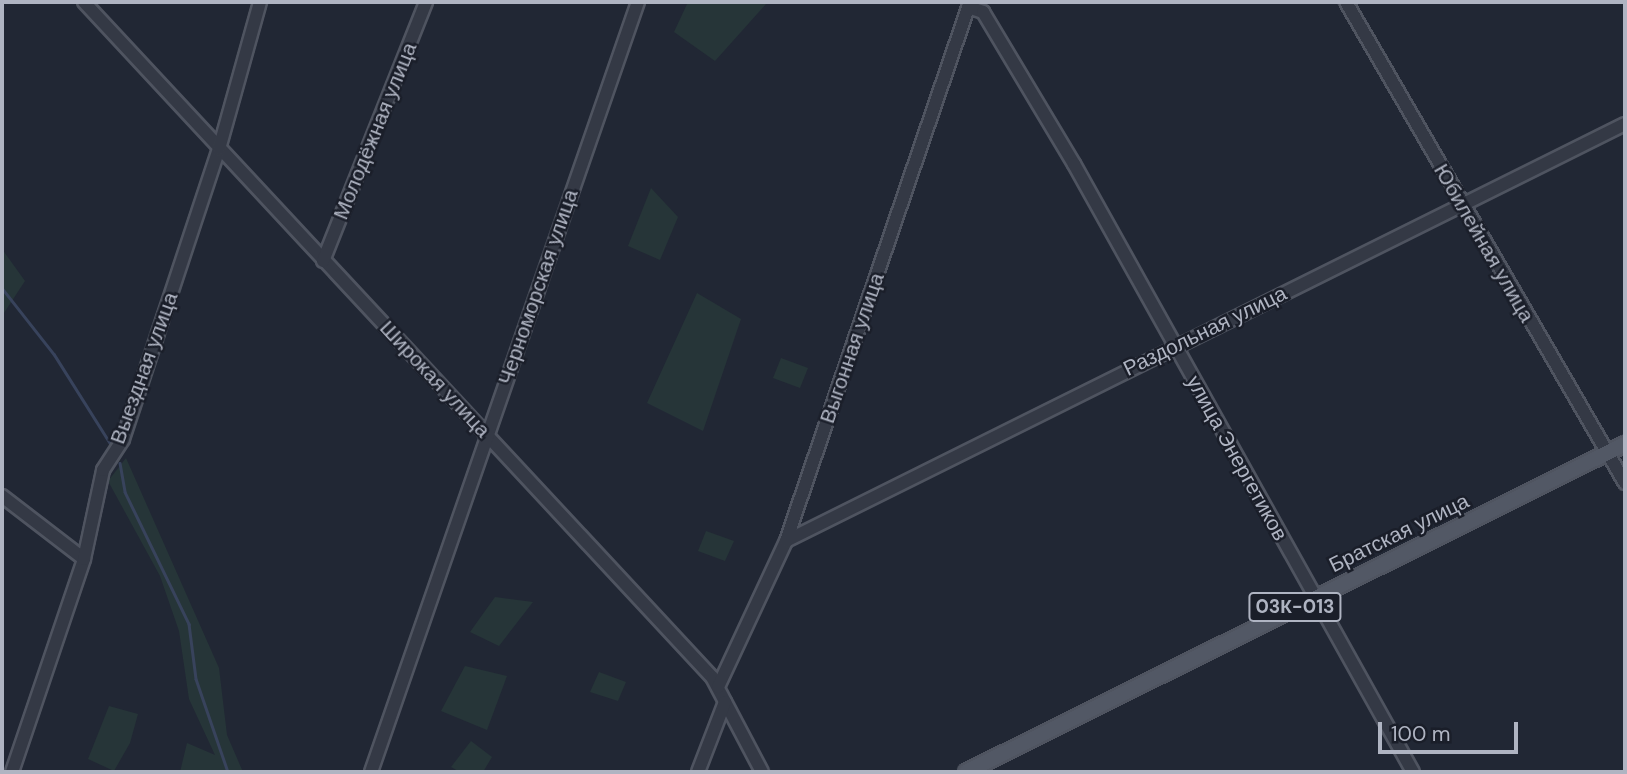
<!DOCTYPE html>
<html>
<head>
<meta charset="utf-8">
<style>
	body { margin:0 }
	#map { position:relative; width:1627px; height:774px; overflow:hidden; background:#212734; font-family:"DM Sans",sans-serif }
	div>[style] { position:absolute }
	.green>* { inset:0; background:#263538 }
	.stream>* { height:2.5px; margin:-1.25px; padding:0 1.25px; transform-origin:1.25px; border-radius:1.25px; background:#38435c }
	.roads { filter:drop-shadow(2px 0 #4f5460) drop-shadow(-2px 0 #4f5460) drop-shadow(0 2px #4f5460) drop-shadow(0 -2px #4f5460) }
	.minor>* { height:12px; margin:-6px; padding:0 6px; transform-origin:6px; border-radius:6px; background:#343945 }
	.major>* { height:14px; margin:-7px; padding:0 7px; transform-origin:7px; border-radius:7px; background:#525865 }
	span { translate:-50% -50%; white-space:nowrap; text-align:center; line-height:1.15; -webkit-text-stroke:5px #1a1e29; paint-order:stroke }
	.shield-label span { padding:2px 5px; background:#1a1e29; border:2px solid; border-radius:5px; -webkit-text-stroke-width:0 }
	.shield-label { font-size:19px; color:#afb4c2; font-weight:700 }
	.street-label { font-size:21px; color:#afb4c2 }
	.frame { position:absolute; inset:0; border:4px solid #afb4c2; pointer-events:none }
	.scale { position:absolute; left:1378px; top:722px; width:140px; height:32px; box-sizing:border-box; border:4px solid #afb4c2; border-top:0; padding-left:9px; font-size:21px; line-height:24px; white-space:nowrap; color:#afb4c2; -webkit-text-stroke:5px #1a1e29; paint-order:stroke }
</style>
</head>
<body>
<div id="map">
	<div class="green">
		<i style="clip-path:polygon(688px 2px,763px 2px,767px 3px,715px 61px,674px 32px)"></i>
		<i style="clip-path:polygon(651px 188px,678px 217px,660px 260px,628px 246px)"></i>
		<i style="clip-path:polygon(2px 249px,25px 281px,2px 316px)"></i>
		<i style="clip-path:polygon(697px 293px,741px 319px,703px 431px,647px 403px)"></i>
		<i style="clip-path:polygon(781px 358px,808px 368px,800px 388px,773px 378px)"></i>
		<i style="clip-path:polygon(126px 458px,219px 668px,227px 735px,243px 772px,180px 772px,187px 743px,215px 755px,189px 699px,179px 631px,160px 576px,108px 481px)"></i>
		<i style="clip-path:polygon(706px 531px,734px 541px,725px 561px,698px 551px)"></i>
		<i style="clip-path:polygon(495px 597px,533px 602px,499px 646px,470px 632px)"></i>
		<i style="clip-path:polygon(465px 666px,507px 676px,487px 730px,441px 711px)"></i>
		<i style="clip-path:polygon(599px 672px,626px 682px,618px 701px,590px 692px)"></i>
		<i style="clip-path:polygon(109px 706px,138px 714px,130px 743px,114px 771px,88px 759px)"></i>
		<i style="clip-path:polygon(471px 741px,492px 757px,483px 772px,460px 772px,451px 767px)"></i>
	</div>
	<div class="stream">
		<i style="left:2px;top:288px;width:84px;rotate:51.8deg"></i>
		<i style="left:54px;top:354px;width:109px;rotate:57.8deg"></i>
		<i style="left:120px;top:463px;width:29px;rotate:80deg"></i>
		<i style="left:125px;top:492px;width:147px;rotate:64.1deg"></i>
		<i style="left:189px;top:624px;width:55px;rotate:82.7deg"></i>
		<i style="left:196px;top:679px;width:98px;rotate:71deg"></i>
	</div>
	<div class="roads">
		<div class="minor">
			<i style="left:84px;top:2px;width:922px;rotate:47.07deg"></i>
			<i style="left:712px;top:677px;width:107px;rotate:62.2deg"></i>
			<i style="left:1346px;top:2px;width:556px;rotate:59.88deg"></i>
			<i style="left:968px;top:7px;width:16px;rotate:18deg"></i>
			<i style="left:983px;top:12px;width:177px;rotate:59.1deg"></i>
			<i style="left:1074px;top:164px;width:696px;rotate:60.86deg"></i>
			<i style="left:323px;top:261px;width:279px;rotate:-68.3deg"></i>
			<i style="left:2px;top:496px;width:103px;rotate:37.5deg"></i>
			<i style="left:786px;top:541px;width:937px;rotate:-26.43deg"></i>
			<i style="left:718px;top:687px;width:161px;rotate:-65deg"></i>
			<i style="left:786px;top:541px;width:570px;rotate:-71.15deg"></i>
			<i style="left:12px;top:772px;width:225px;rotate:-71.3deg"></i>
			<i style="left:84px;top:559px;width:91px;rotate:-77.9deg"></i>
			<i style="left:103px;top:470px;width:37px;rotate:-57deg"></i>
			<i style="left:123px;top:439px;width:305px;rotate:-71.7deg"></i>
			<i style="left:219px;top:149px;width:153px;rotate:-74.4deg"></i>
			<i style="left:371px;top:772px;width:815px;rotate:-70.88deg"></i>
			<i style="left:698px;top:772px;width:75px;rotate:-68.9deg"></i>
		</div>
		<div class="major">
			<i style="left:966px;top:772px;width:736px;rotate:-26.46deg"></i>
		</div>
	</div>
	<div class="shield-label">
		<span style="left:1295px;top:607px">03К-013</span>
	</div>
	<div class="street-label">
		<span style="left:375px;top:131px;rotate:-68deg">Молодёжная улица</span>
		<span style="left:1484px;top:243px;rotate:60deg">Юбилейная улица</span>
		<span style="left:538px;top:287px;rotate:-71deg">Черноморская улица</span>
		<span style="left:1205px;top:331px;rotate:-26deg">Раздольная улица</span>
		<span style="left:852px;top:348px;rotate:-71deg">Выгонная улица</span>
		<span style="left:144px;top:368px;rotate:-70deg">Выездная улица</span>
		<span style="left:435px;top:379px;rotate:47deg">Широкая улица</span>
		<span style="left:1237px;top:458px;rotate:61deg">улица Энергетиков</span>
		<span style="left:1399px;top:533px;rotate:-26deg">Братская улица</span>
	</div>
	<div class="frame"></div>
	<div class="scale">100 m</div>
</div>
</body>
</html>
